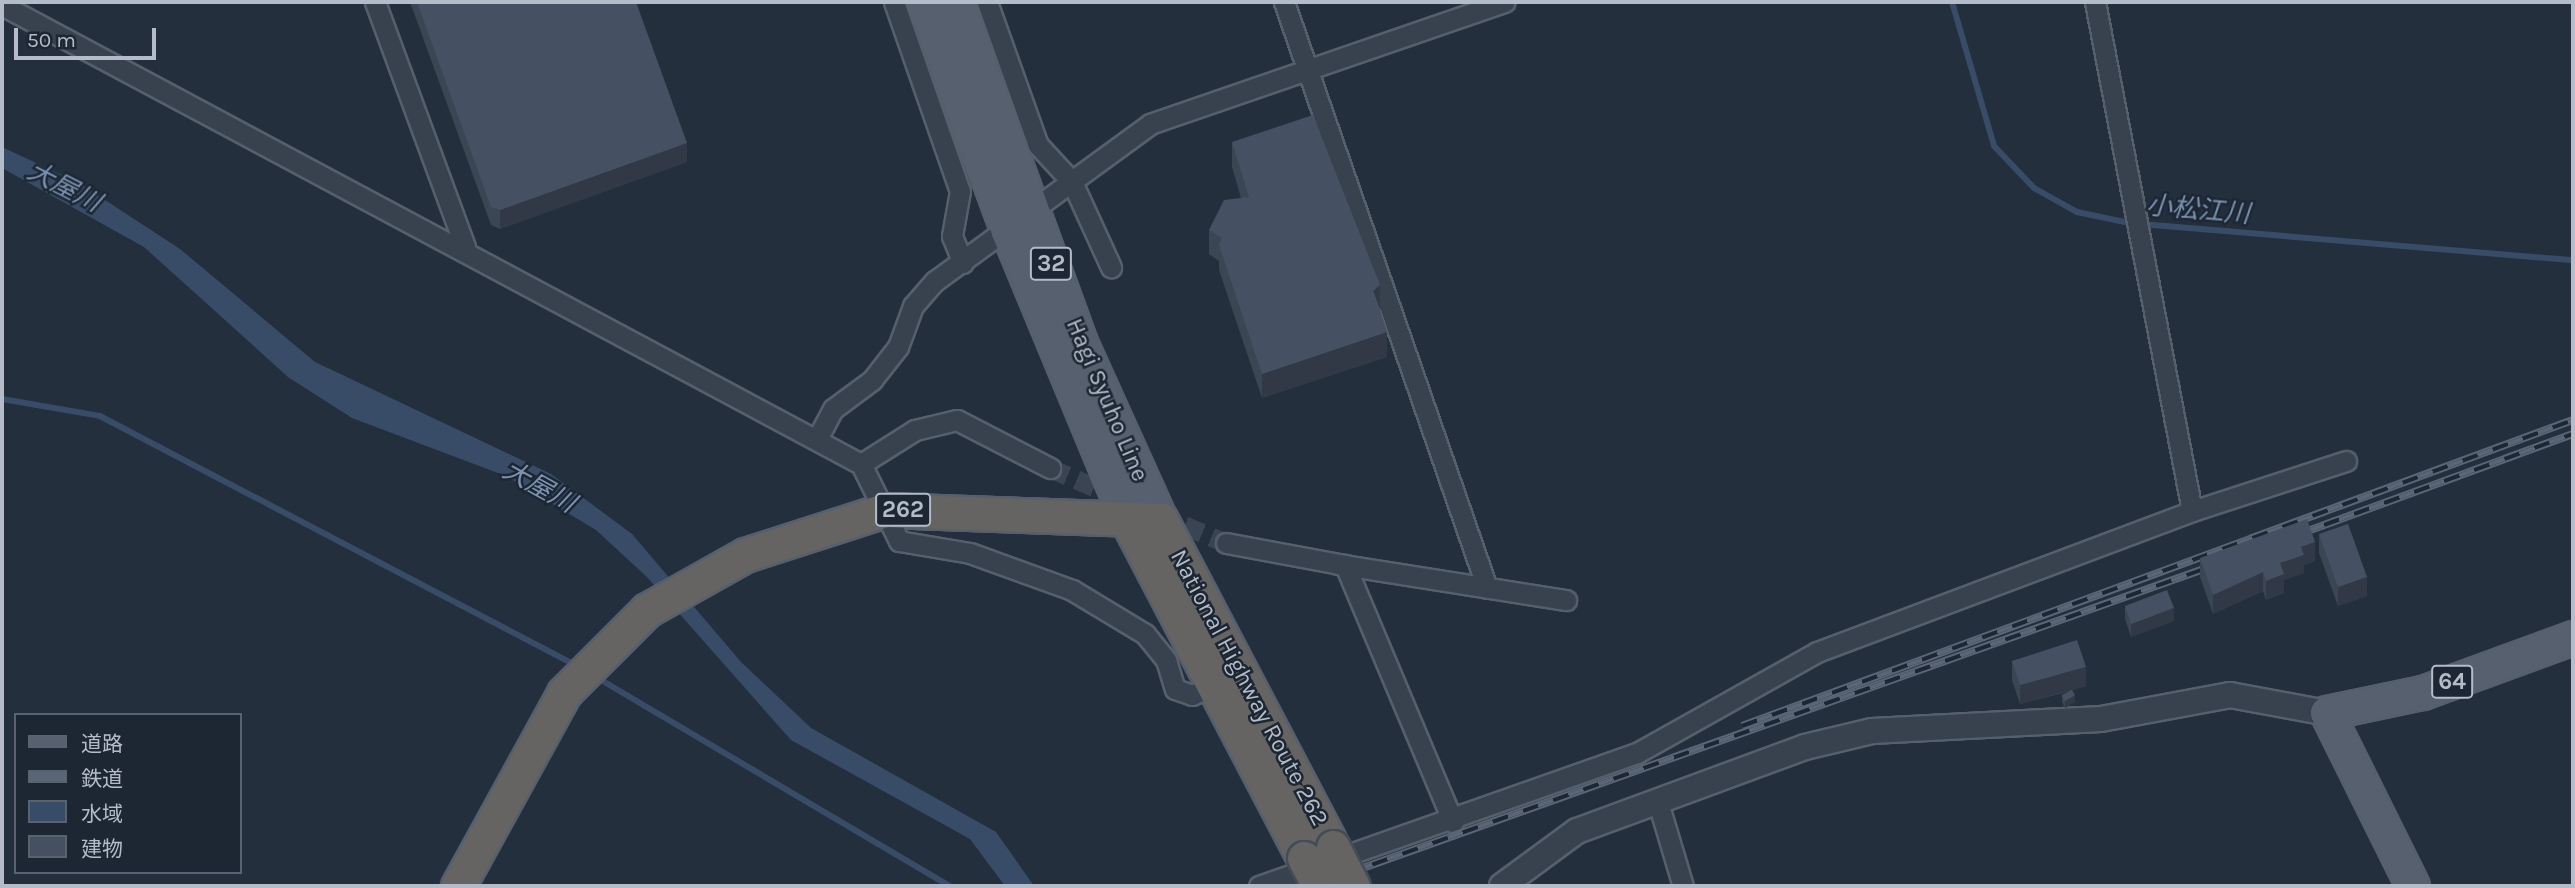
<!DOCTYPE html>
<html>
<head>
<meta charset="utf-8">
<style>
	body { margin:0 }
	#map { position:relative; width:2575px; height:888px; overflow:hidden; background:#242f3e; font-family:Karla,"Noto Sans JP",sans-serif }
	div>[style] { position:absolute }
	.water>* { inset:0; background:#394c67 }
	.stream>* { height:6px; margin:-3px; padding:0 3px; transform-origin:3px; border-radius:3px; background:#394c67 }
	.minor-tunnel>* { height:19px; margin-top:-9.5px; transform-origin:0; background:repeating-linear-gradient(90deg,#3a4453 0 19px,transparent 0 29px) }
	.roads { filter:drop-shadow(2px 0 #565f6c) drop-shadow(-2px 0 #565f6c) drop-shadow(0 2px #565f6c) drop-shadow(0 -2px #565f6c) }
	.minor>* { height:19px; margin:-9.5px; padding:0 9.5px; transform-origin:9.5px; border-radius:9.5px; background:#38414e }
	.tertiary>* { height:24px; margin:-12px; padding:0 12px; transform-origin:12px; border-radius:12px; background:#38414e }
	.primary>* { height:32px; margin:-16px; padding:0 16px; transform-origin:16px; border-radius:16px; background:#56606e }
	.trunk>* { height:33px; margin:-16.5px; padding:0 16.5px; transform-origin:16.5px; border-radius:16.5px; background:#656462 }
	.rail>* { height:8px; margin-top:-4px; transform-origin:0; background:repeating-linear-gradient(90deg,#1d2633 0 16px,#5a6575 0 32px); box-sizing:border-box; border-block:2px solid #5a6575 }
	.bridges { filter:drop-shadow(2px 0 #434c59) drop-shadow(-2px 0 #434c59) drop-shadow(0 2px #434c59) drop-shadow(0 -2px #434c59) }
	.trunk-bridge>* { height:33px; margin:-16.5px; padding:0 16.5px; transform-origin:16.5px; border-radius:16.5px; background:#656462 }
	.wall>* { inset:0; background:#3b4654 }
	.shaded-wall>* { inset:0; background:#303945 }
	.building>* { inset:0; background:#455162 }
	span { translate:-50% -50%; white-space:nowrap; text-align:center; line-height:1.15; -webkit-text-stroke:5px #1d2633; paint-order:stroke }
	.shield-label span { padding:2px 5px; background:#1d2633; border:2px solid; border-radius:5px; -webkit-text-stroke-width:0 }
	.shield-label { font-size:23px; color:#b4bcc9; font-weight:700 }
	.street-label { font-size:24px; color:#b4bcc9 }
	.water-label { font-size:26px; color:#7c92b1; font-style:italic }
	.frame { position:absolute; inset:0; border:4px solid #b4bcc9; pointer-events:none }
	.legend { position:absolute; left:14px; top:713px; width:228px; height:161px; box-sizing:border-box; background:#1d2633; border:2px solid #59626f; margin:0; padding:9px 12px; list-style:none; font-size:21px; color:#b4bcc9 }
	.legend li { display:flex; align-items:center; gap:14px; height:35px }
	.legend b { width:35px; border:2px solid #59626f }
	.scale { position:absolute; left:14px; top:28px; width:142px; height:32px; box-sizing:border-box; border:4px solid #b4bcc9; border-top:0; padding-left:9px; font-size:21px; line-height:24px; white-space:nowrap; color:#b4bcc9; -webkit-text-stroke:5px #1d2633; paint-order:stroke }
</style>
</head>
<body>
<div id="map">
	<div class="water">
		<i style="clip-path:polygon(2px 147px,79px 183px,180px 249px,315px 362px,551px 474px,632px 534px,741px 662px,811px 728px,996px 832px,1034px 886px,1005px 886px,970px 839px,791px 740px,647px 577px,596px 530px,506px 476px,352px 418px,288px 377px,144px 247px,2px 168px)"></i>
	</div>
	<div class="stream">
		<i style="left:1952px;top:2px;width:150px;rotate:73.7deg"></i>
		<i style="left:1994px;top:146px;width:58px;rotate:46.4deg"></i>
		<i style="left:2034px;top:188px;width:49px;rotate:29.2deg"></i>
		<i style="left:2077px;top:212px;width:53px;rotate:11.9deg"></i>
		<i style="left:2129px;top:223px;width:446px;rotate:4.8deg"></i>
		<i style="left:2px;top:399px;width:99px;rotate:9.8deg"></i>
		<i style="left:100px;top:416px;width:539px;rotate:27.66deg"></i>
		<i style="left:596px;top:677px;width:410px;rotate:30.6deg"></i>
	</div>
	<div class="minor-tunnel">
		<i style="left:1050px;top:468px;width:76px;rotate:23.2deg"></i>
		<i style="left:1158px;top:514px;width:74px;rotate:23.1deg"></i>
	</div>
	<div class="roads">
		<div class="minor">
			<i style="left:375px;top:2px;width:261px;rotate:69.8deg"></i>
			<i style="left:894px;top:2px;width:200px;rotate:70.8deg"></i>
			<i style="left:960px;top:191px;width:46px;rotate:100.1deg"></i>
			<i style="left:952px;top:236px;width:29px;rotate:68deg"></i>
			<i style="left:987px;top:2px;width:152px;rotate:70.4deg"></i>
			<i style="left:1038px;top:145px;width:50px;rotate:47.4deg"></i>
			<i style="left:1072px;top:182px;width:94px;rotate:65.4deg"></i>
			<i style="left:1284px;top:2px;width:620px;rotate:70.89deg"></i>
			<i style="left:2095px;top:2px;width:518px;rotate:79.21deg"></i>
			<i style="left:2px;top:5px;width:974px;rotate:28.12deg"></i>
			<i style="left:861px;top:464px;width:86px;rotate:63.7deg"></i>
			<i style="left:899px;top:541px;width:72px;rotate:9.6deg"></i>
			<i style="left:970px;top:553px;width:109px;rotate:19.9deg"></i>
			<i style="left:1072px;top:590px;width:85px;rotate:31.1deg"></i>
			<i style="left:1145px;top:634px;width:33px;rotate:51deg"></i>
			<i style="left:1166px;top:660px;width:30px;rotate:73deg"></i>
			<i style="left:1175px;top:689px;width:18px;rotate:19deg"></i>
			<i style="left:1192px;top:695px;width:23px;rotate:-25deg"></i>
			<i style="left:817px;top:439px;width:34px;rotate:-62deg"></i>
			<i style="left:833px;top:409px;width:49px;rotate:-36.6deg"></i>
			<i style="left:872px;top:380px;width:42px;rotate:-51.8deg"></i>
			<i style="left:898px;top:347px;width:44px;rotate:-69.9deg"></i>
			<i style="left:913px;top:306px;width:33px;rotate:-49deg"></i>
			<i style="left:935px;top:281px;width:266px;rotate:-36.1deg"></i>
			<i style="left:1150px;top:124px;width:375px;rotate:-19deg"></i>
			<i style="left:861px;top:464px;width:64px;rotate:-32.2deg"></i>
			<i style="left:915px;top:430px;width:43px;rotate:-13.4deg"></i>
			<i style="left:957px;top:420px;width:105px;rotate:27.3deg"></i>
			<i style="left:1226px;top:543px;width:121px;rotate:10.5deg"></i>
			<i style="left:1345px;top:565px;width:279px;rotate:67.2deg"></i>
			<i style="left:1338px;top:564px;width:231px;rotate:9deg"></i>
			<i style="left:1657px;top:799px;width:91px;rotate:73.4deg"></i>
			<i style="left:1259px;top:886px;width:401px;rotate:-19.4deg"></i>
			<i style="left:1637px;top:753px;width:206px;rotate:-29.3deg"></i>
			<i style="left:1817px;top:652px;width:401px;rotate:-20.6deg"></i>
			<i style="left:2192px;top:511px;width:162px;rotate:-18deg"></i>
		</div>
		<div class="tertiary">
			<i style="left:1502px;top:886px;width:93px;rotate:-36.3deg"></i>
			<i style="left:1577px;top:831px;width:243px;rotate:-20.2deg"></i>
			<i style="left:1805px;top:747px;width:69px;rotate:-13.4deg"></i>
			<i style="left:1872px;top:731px;width:229px;rotate:-3deg"></i>
			<i style="left:2101px;top:719px;width:131px;rotate:-10.5deg"></i>
			<i style="left:2230px;top:695px;width:99px;rotate:10.5deg"></i>
		</div>
		<div class="primary">
			<i style="left:923px;top:2px;width:245px;rotate:69.7deg"></i>
			<i style="left:1008px;top:232px;width:312px;rotate:67.5deg"></i>
			<i style="left:957px;top:2px;width:365px;rotate:70deg"></i>
			<i style="left:1082px;top:345px;width:192px;rotate:65.7deg"></i>
			<i style="left:2413px;top:886px;width:193px;rotate:-116.4deg"></i>
			<i style="left:2327px;top:713px;width:98px;rotate:-11.8deg"></i>
			<i style="left:2423px;top:693px;width:160px;rotate:-20.1deg"></i>
		</div>
		<div class="trunk">
			<i style="left:1127px;top:520px;width:382px;rotate:62.4deg"></i>
			<i style="left:458px;top:886px;width:220px;rotate:-61.2deg"></i>
			<i style="left:564px;top:693px;width:117px;rotate:-45deg"></i>
			<i style="left:647px;top:610px;width:112px;rotate:-29.3deg"></i>
			<i style="left:745px;top:555px;width:147px;rotate:-17.8deg"></i>
			<i style="left:885px;top:510px;width:276px;rotate:2.1deg"></i>
			<i style="left:1161px;top:520px;width:369px;rotate:62.3deg"></i>
		</div>
	</div>
	<div class="rail">
		<i style="left:2294px;top:536px;width:297px;rotate:-20.1deg"></i>
		<i style="left:1742px;top:726px;width:886px;rotate:-20.22deg"></i>
		<i style="left:1312px;top:886px;width:962px;rotate:-19.57deg"></i>
	</div>
	<div class="bridges">
		<div class="trunk-bridge">
			<i style="left:1333px;top:847px;width:44px;rotate:62.9deg"></i>
			<i style="left:1304px;top:858px;width:32px;rotate:62deg"></i>
		</div>
	</div>
	<div class="wall">
		<i style="clip-path:polygon(410px 2px,636px 2px,687px 162px,500px 229px,491px 225px)"></i>
		<i style="clip-path:polygon(1232px 142px,1380px 310px,1387px 357px,1262px 398px,1219px 270px,1219px 261px,1209px 254px,1209px 230px,1241px 198px,1232px 167px)"></i>
		<i style="clip-path:polygon(2319px 534px,2367px 596px,2338px 606px,2319px 553px)"></i>
		<i style="clip-path:polygon(2200px 558px,2315px 561px,2304px 565px,2304px 573px,2284px 580px,2284px 593px,2266px 600px,2263px 591px,2213px 614px,2200px 577px)"></i>
		<i style="clip-path:polygon(2125px 606px,2174px 621px,2131px 637px,2125px 619px)"></i>
		<i style="clip-path:polygon(2012px 661px,2086px 686px,2072px 690px,2075px 702px,2065px 708px,2062px 702px,2062px 695px,2071px 691px,2020px 704px,2012px 680px)"></i>
	</div>
	<div class="shaded-wall">
		<i style="clip-path:polygon(687px 143px,687px 162px,500px 229px,500px 210px)"></i>
		<i style="clip-path:polygon(1380px 285px,1380px 310px,1373px 291px)"></i>
		<i style="clip-path:polygon(1387px 332px,1387px 357px,1262px 398px,1262px 374px)"></i>
		<i style="clip-path:polygon(2315px 542px,2315px 561px,2304px 565px,2304px 573px,2284px 580px,2284px 593px,2266px 600px,2266px 581px,2280px 563px,2301px 547px)"></i>
		<i style="clip-path:polygon(2263px 572px,2263px 591px,2213px 614px,2213px 595px)"></i>
		<i style="clip-path:polygon(2367px 577px,2367px 596px,2338px 606px,2338px 587px)"></i>
		<i style="clip-path:polygon(2174px 608px,2174px 621px,2131px 637px,2131px 624px)"></i>
		<i style="clip-path:polygon(2086px 667px,2086px 686px,2020px 704px,2020px 685px)"></i>
		<i style="clip-path:polygon(2075px 695px,2075px 702px,2065px 708px,2065px 701px)"></i>
	</div>
	<div class="building">
		<i style="clip-path:polygon(417px 2px,636px 2px,687px 143px,500px 210px,491px 207px)"></i>
		<i style="clip-path:polygon(1313px 115px,1380px 285px,1373px 291px,1387px 332px,1262px 374px,1219px 245px,1222px 238px,1209px 230px,1224px 200px,1249px 197px,1232px 142px)"></i>
		<i style="clip-path:polygon(2307px 519px,2315px 542px,2301px 547px,2304px 555px,2280px 563px,2284px 574px,2266px 581px,2263px 572px,2213px 595px,2200px 558px)"></i>
		<i style="clip-path:polygon(2348px 524px,2367px 577px,2338px 587px,2319px 534px)"></i>
		<i style="clip-path:polygon(2167px 590px,2174px 608px,2131px 624px,2125px 606px)"></i>
		<i style="clip-path:polygon(2077px 640px,2086px 667px,2020px 685px,2012px 661px)"></i>
		<i style="clip-path:polygon(2072px 690px,2075px 695px,2065px 701px,2062px 695px)"></i>
	</div>
	<div class="shield-label">
		<span style="left:1051px;top:264px">32</span>
		<span style="left:903px;top:510px">262</span>
		<span style="left:2452px;top:682px">64</span>
	</div>
	<div class="street-label">
		<span style="left:1107px;top:400px;rotate:67deg">Hagi Syuho Line</span>
		<span style="left:1249px;top:688px;rotate:62deg">National Highway Route 262</span>
	</div>
	<div class="water-label">
		<span style="left:64px;top:187px;rotate:27deg">大屋川</span>
		<span style="left:2198px;top:210px;rotate:5deg">小松江川</span>
		<span style="left:539px;top:487px;rotate:29deg">大屋川</span>
	</div>
	<div class="frame"></div>
	<ul class="legend">
	<li><b style="height:9px;background:#56606e"></b>道路</li>
	<li><b style="height:9px;background:#5a6575"></b>鉄道</li>
	<li><b style="height:19px;background:#394c67"></b>水域</li>
	<li><b style="height:19px;background:#455162"></b>建物</li>
	</ul>
	<div class="scale">50 m</div>
</div>
</body>
</html>
